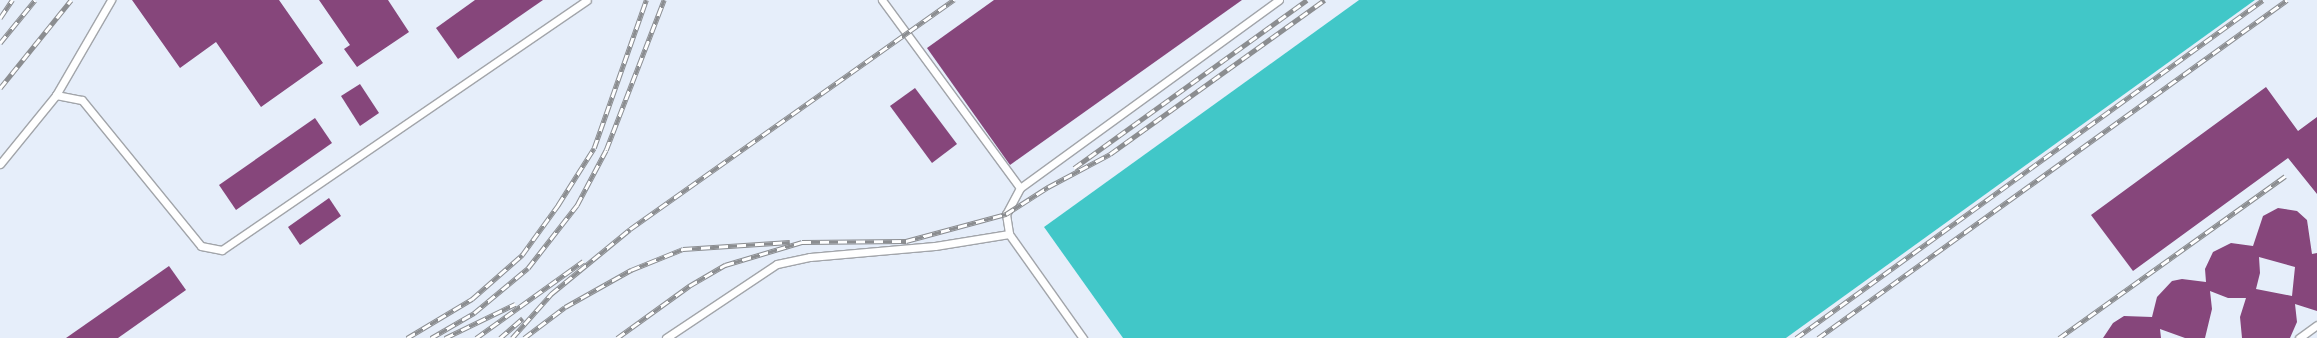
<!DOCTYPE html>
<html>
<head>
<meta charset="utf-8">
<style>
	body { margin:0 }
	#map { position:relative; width:2317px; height:338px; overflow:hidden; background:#f6f9fe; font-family:Georgia,serif }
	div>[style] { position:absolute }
	.built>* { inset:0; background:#e6eefa }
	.water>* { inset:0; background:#41c7c8 }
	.building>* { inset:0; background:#86467b }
	.roads { filter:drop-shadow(1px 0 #a2a5aa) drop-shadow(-1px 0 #a2a5aa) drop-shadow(0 1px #a2a5aa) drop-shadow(0 -1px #a2a5aa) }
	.service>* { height:7px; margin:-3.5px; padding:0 3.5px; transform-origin:3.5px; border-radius:3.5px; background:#fff }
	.rail>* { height:4.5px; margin-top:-2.25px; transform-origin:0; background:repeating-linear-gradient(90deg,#fff 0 9px,#8b8d90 0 18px); box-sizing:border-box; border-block:1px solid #8b8d90 }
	span { translate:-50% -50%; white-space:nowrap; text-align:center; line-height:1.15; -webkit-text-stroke:4px #fff; paint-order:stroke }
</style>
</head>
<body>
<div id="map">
	<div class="built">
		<i style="clip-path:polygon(0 0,1359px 0,1044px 227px,1123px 338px,0 338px)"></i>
		<i style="clip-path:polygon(2255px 0,2317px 0,2317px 338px,1786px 338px)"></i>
	</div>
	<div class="water">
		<i style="clip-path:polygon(1359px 0,2255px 0,1786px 338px,1123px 338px,1044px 227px)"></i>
	</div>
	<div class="building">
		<i style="clip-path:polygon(132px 0,279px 0,323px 63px,261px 107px,216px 42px,180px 68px)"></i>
		<i style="clip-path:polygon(319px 0,388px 0,409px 32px,357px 67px,344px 49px,350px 45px)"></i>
		<i style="clip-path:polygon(475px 0,543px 0,458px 59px,436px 28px)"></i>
		<i style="clip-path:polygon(994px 0,1242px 0,1010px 165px,927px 48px)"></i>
		<i style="clip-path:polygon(360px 84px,379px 113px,360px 126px,341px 96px)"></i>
		<i style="clip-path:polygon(2266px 87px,2298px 131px,2317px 117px,2317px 194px,2288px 158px,2133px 271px,2091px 215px)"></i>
		<i style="clip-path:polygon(915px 88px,957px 144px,932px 163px,890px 106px)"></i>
		<i style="clip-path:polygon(315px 118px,332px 143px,236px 210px,219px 185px)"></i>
		<i style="clip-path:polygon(329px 198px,341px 216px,300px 245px,288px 227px)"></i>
		<i style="clip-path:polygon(evenodd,2278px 208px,2297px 211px,2307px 220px,2312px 254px,2317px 253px,2317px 311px,2295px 304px,2297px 322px,2290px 338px,2242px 338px,2240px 317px,2246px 298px,2228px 298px,2210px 291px,2212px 309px,2205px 338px,2185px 338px,2160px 329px,2161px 338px,2103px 338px,2113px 323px,2124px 316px,2152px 317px,2157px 297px,2172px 281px,2182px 279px,2206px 282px,2205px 269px,2213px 252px,2231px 243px,2253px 246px,2263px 216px,2278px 208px,2259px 257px,2295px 267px,2292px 296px,2256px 289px,2260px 273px,2259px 257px)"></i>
		<i style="clip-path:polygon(169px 266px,186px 290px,118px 338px,66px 338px)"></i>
	</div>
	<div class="roads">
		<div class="service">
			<i style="left:882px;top:0;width:233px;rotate:53.7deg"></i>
			<i style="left:1020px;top:188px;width:30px;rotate:118deg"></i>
			<i style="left:1006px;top:214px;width:20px;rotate:81deg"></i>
			<i style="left:1009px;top:234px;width:128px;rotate:54.6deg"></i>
			<i style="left:56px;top:95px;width:26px;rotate:11deg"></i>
			<i style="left:82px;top:100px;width:188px;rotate:50.8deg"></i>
			<i style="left:201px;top:246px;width:21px;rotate:11deg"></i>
			<i style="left:222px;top:250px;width:442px;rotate:-34.4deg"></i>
			<i style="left:0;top:164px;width:89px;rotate:-50.9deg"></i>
			<i style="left:56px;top:95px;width:110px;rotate:-59.9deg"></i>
			<i style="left:1020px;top:188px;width:320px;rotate:-36deg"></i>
			<i style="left:666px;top:338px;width:133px;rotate:-33.7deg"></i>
			<i style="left:777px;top:264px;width:34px;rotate:-12deg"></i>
			<i style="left:810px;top:257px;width:125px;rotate:-5deg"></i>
			<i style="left:935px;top:246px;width:75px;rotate:-9.2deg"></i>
			<i style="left:2299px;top:338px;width:22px;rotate:-36deg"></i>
		</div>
	</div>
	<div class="rail">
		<i style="left:0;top:18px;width:22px;rotate:-56deg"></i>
		<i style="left:0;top:43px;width:55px;rotate:-50.9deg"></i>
		<i style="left:0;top:88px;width:113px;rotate:-51.1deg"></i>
		<i style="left:1074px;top:168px;width:287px;rotate:-35.8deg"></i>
		<i style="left:407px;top:338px;width:76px;rotate:-31deg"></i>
		<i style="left:472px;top:299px;width:67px;rotate:-41.3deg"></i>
		<i style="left:522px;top:255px;width:62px;rotate:-54.2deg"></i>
		<i style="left:558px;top:205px;width:67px;rotate:-57.7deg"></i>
		<i style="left:594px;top:148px;width:157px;rotate:-70.6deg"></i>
		<i style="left:431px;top:338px;width:50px;rotate:-30.2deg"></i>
		<i style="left:474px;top:313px;width:70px;rotate:-39.8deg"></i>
		<i style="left:528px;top:268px;width:80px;rotate:-52.1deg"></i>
		<i style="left:577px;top:205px;width:62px;rotate:-62.2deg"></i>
		<i style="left:606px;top:150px;width:161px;rotate:-68.9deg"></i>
		<i style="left:445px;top:338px;width:78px;rotate:-25.9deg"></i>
		<i style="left:476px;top:338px;width:132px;rotate:-35.7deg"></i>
		<i style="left:500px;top:338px;width:30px;rotate:-41deg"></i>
		<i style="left:512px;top:338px;width:59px;rotate:-48.4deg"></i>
		<i style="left:551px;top:294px;width:102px;rotate:-39.4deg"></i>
		<i style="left:630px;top:229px;width:397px;rotate:-35.3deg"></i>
		<i style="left:524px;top:338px;width:51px;rotate:-37.1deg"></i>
		<i style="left:565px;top:307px;width:76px;rotate:-29.3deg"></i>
		<i style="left:631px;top:270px;width:56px;rotate:-22deg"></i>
		<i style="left:683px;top:249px;width:107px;rotate:-3.7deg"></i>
		<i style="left:617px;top:338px;width:89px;rotate:-35.8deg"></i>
		<i style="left:689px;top:286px;width:42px;rotate:-30.3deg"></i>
		<i style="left:725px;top:265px;width:80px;rotate:-16.6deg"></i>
		<i style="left:802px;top:242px;width:104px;rotate:-0.6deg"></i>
		<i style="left:906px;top:241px;width:104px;rotate:-15.1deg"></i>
		<i style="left:1006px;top:214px;width:50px;rotate:-32.7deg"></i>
		<i style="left:1048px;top:187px;width:70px;rotate:-28deg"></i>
		<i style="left:1110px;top:154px;width:264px;rotate:-35.7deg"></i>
		<i style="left:1796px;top:338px;width:576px;rotate:-35.9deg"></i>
		<i style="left:1818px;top:338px;width:578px;rotate:-35.78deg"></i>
		<i style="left:2059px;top:338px;width:278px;rotate:-35.6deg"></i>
	</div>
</div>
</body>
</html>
